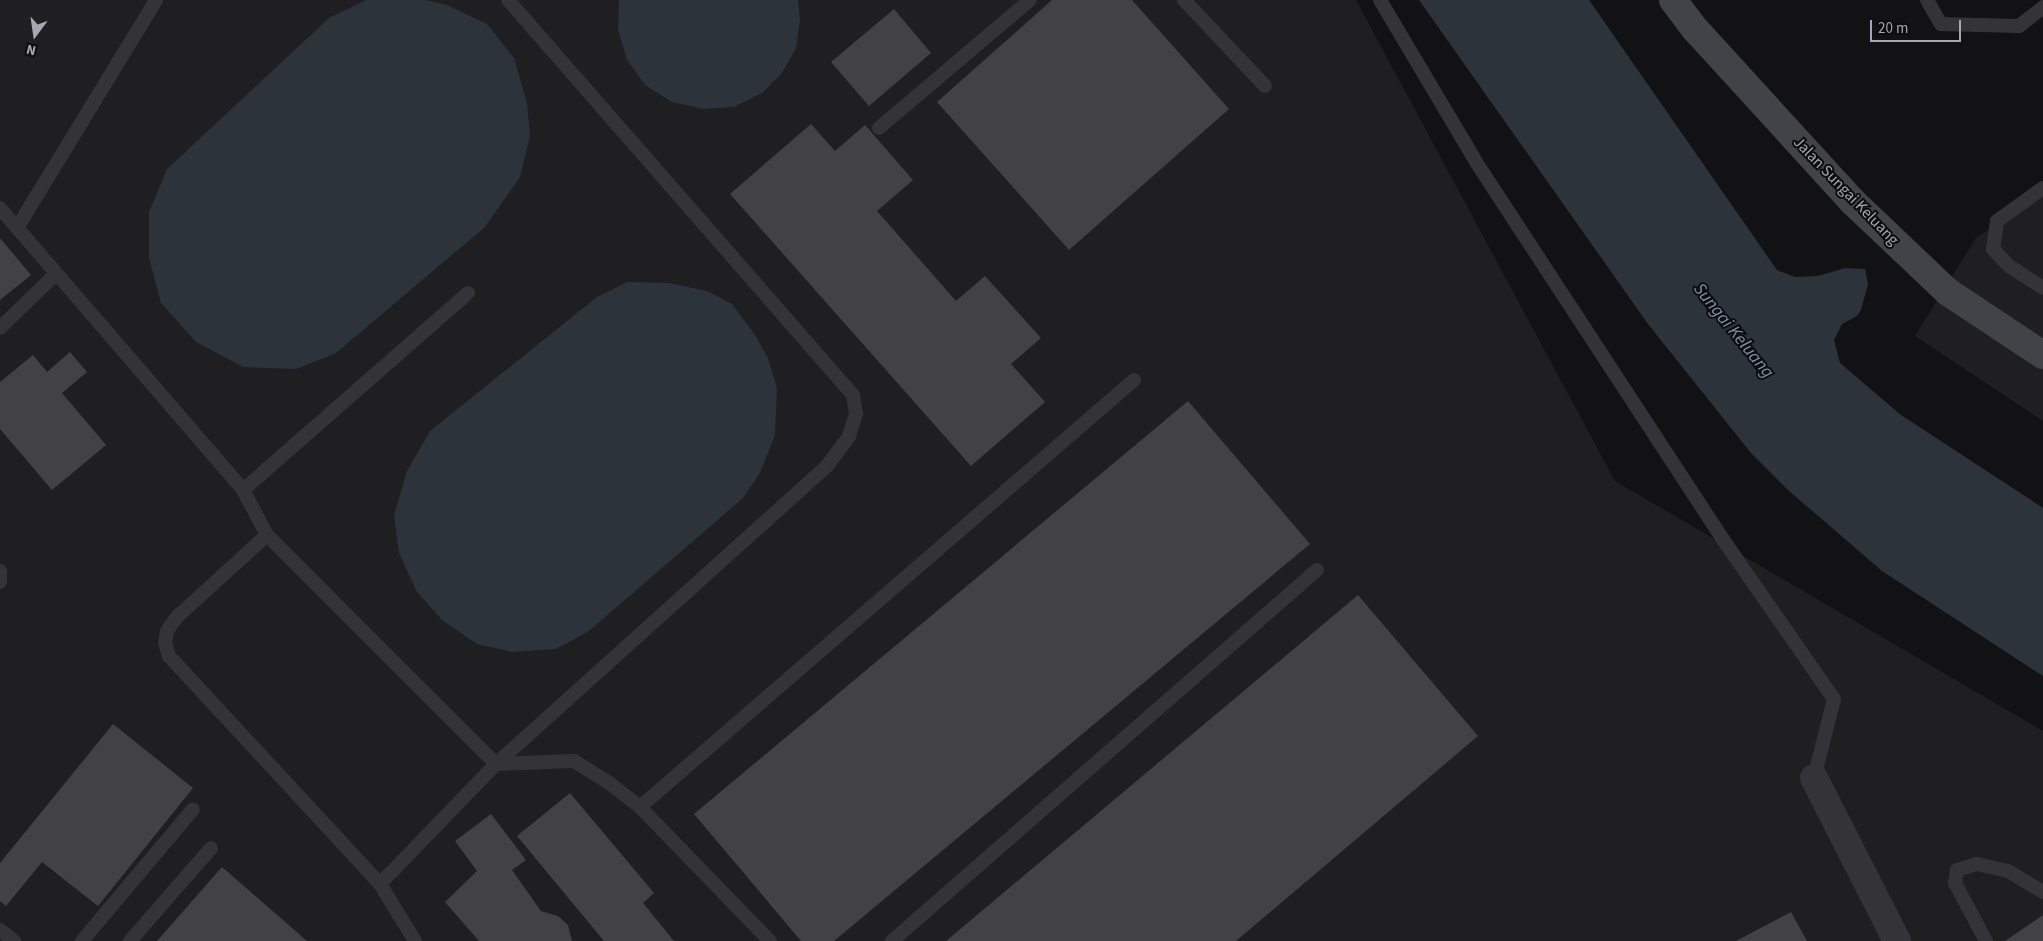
<!DOCTYPE html>
<html>
<head>
<meta charset="utf-8">
<style>
	body { margin:0 }
	#map { position:relative; width:2043px; height:941px; overflow:hidden; background:#121214; font-family:"Source Sans 3",sans-serif }
	div>[style] { position:absolute }
	.built>* { inset:0; background:#1f1e20 }
	.water>* { inset:0; background:#2d333b }
	.building>* { inset:0; background:#424246 }
	.lane>* { height:14px; margin:-7px; padding:0 7px; transform-origin:7px; border-radius:7px; background:#343438 }
	.street>* { height:28px; margin:-14px; padding:0 14px; transform-origin:14px; border-radius:14px; background:#343438 }
	.secondary>* { height:28px; margin:-14px; padding:0 14px; transform-origin:14px; border-radius:14px; background:#424348 }
	span { translate:-50% -50%; white-space:nowrap; text-align:center; line-height:1.15; -webkit-text-stroke:4px #0d0d0e; paint-order:stroke }
	.street-label { font-size:16px; color:#a5a8b3 }
	.water-label { font-size:18px; color:#7f92ab; font-style:italic }
	.north { position:absolute; left:10px; top:10px; width:50px; height:50px; -webkit-text-stroke:4px #0d0d0e; paint-order:stroke; rotate:194deg; font-size:14px; font-weight:700; line-height:20px; text-align:center; color:#a5a8b3 }
	.north::after { content:''; display:block; margin:auto; width:18px; height:22px; background:#a5a8b3; clip-path:polygon(50% 0,100% 100%,50% 72%,0 100%) }
	.scale { position:absolute; left:1870px; top:20px; width:91px; height:22px; box-sizing:border-box; border:2px solid #a5a8b3; border-top:0; padding-left:6px; font-size:15px; line-height:18px; white-space:nowrap; color:#a5a8b3; -webkit-text-stroke:4px #0d0d0e; paint-order:stroke }
</style>
</head>
<body>
<div id="map">
	<div class="built">
		<i style="clip-path:polygon(0 0,1356px 0,1615px 481px,2043px 731px,2043px 941px,0 941px)"></i>
		<i style="clip-path:polygon(2043px 192px,2043px 421px,1915px 336px,1976px 238px)"></i>
	</div>
	<div class="water">
		<i style="clip-path:polygon(366px 0,425px 0,447px 5px,487px 24px,514px 58px,527px 103px,530px 136px,520px 177px,485px 227px,336px 353px,296px 369px,243px 367px,196px 342px,161px 303px,149px 258px,149px 212px,167px 169px,329px 18px)"></i>
		<i style="clip-path:polygon(619px 0,798px 0,800px 20px,796px 48px,782px 73px,762px 93px,734px 107px,703px 109px,672px 102px,645px 85px,627px 60px,618px 30px)"></i>
		<i style="clip-path:polygon(1419px 0,1589px 0,1777px 270px,1795px 277px,1818px 276px,1845px 268px,1865px 269px,1868px 284px,1861px 310px,1857px 316px,1842px 324px,1834px 340px,1840px 363px,1901px 415px,2043px 508px,2043px 676px,1882px 571px,1788px 490px,1751px 453px,1648px 324px)"></i>
		<i style="clip-path:polygon(627px 282px,669px 283px,707px 291px,732px 304px,755px 335px,768px 358px,777px 388px,775px 435px,760px 473px,743px 498px,589px 631px,556px 649px,512px 652px,477px 644px,442px 620px,417px 592px,399px 553px,394px 515px,407px 471px,430px 431px,597px 297px)"></i>
	</div>
	<div class="building">
		<i style="clip-path:polygon(1052px 0,1132px 0,1229px 109px,1069px 250px,937px 102px)"></i>
		<i style="clip-path:polygon(894px 9px,931px 53px,869px 106px,831px 62px)"></i>
		<i style="clip-path:polygon(811px 124px,835px 151px,865px 125px,913px 180px,877px 211px,956px 301px,985px 276px,1041px 338px,1011px 364px,1045px 402px,971px 466px,730px 194px)"></i>
		<i style="clip-path:polygon(0 238px,31px 275px,0 300px)"></i>
		<i style="clip-path:polygon(70px 352px,87px 372px,62px 393px,106px 445px,52px 490px,0 429px,0 382px,33px 355px,47px 372px)"></i>
		<i style="clip-path:polygon(1188px 401px,1310px 544px,834px 941px,801px 941px,694px 814px)"></i>
		<i style="clip-path:polygon(1358px 595px,1478px 736px,1236px 941px,946px 941px)"></i>
		<i style="clip-path:polygon(113px 724px,193px 788px,98px 906px,42px 862px,6px 906px,0 901px,0 863px)"></i>
		<i style="clip-path:polygon(570px 793px,654px 893px,643px 903px,674px 941px,604px 941px,517px 836px)"></i>
		<i style="clip-path:polygon(491px 814px,526px 860px,512px 870px,541px 911px,558px 916px,568px 925px,572px 941px,479px 941px,445px 902px,477px 871px,455px 841px)"></i>
		<i style="clip-path:polygon(222px 867px,307px 941px,157px 941px)"></i>
		<i style="clip-path:polygon(1791px 912px,1807px 941px,1736px 941px)"></i>
		<i style="clip-path:polygon(2043px 915px,2043px 941px,2005px 941px)"></i>
	</div>
	<div class="lane">
		<i style="left:1184px;top:0;width:118px;rotate:46.7deg"></i>
		<i style="left:1380px;top:0;width:188px;rotate:59.3deg"></i>
		<i style="left:1476px;top:162px;width:449px;rotate:56.8deg"></i>
		<i style="left:1722px;top:538px;width:196px;rotate:55.2deg"></i>
		<i style="left:1834px;top:699px;width:81px;rotate:104.2deg"></i>
		<i style="left:1927px;top:0;width:28px;rotate:60deg"></i>
		<i style="left:1941px;top:24px;width:78px;rotate:1.5deg"></i>
		<i style="left:2019px;top:26px;width:31px;rotate:-38deg"></i>
		<i style="left:879px;top:128px;width:198px;rotate:-40.3deg"></i>
		<i style="left:2043px;top:188px;width:57px;rotate:144.3deg"></i>
		<i style="left:1997px;top:221px;width:28px;rotate:98deg"></i>
		<i style="left:1993px;top:249px;width:23px;rotate:47deg"></i>
		<i style="left:2009px;top:266px;width:40px;rotate:32.9deg"></i>
		<i style="left:0;top:208px;width:372px;rotate:49.2deg"></i>
		<i style="left:243px;top:490px;width:51px;rotate:61.9deg"></i>
		<i style="left:267px;top:535px;width:324px;rotate:45deg"></i>
		<i style="left:496px;top:764px;width:78px;rotate:-2.2deg"></i>
		<i style="left:574px;top:761px;width:40px;rotate:32deg"></i>
		<i style="left:608px;top:782px;width:41px;rotate:38deg"></i>
		<i style="left:640px;top:807px;width:187px;rotate:45.9deg"></i>
		<i style="left:17px;top:228px;width:267px;rotate:-58.6deg"></i>
		<i style="left:0;top:328px;width:78px;rotate:-44deg"></i>
		<i style="left:243px;top:490px;width:299px;rotate:-41.2deg"></i>
		<i style="left:267px;top:535px;width:122px;rotate:137.7deg"></i>
		<i style="left:177px;top:617px;width:17px;rotate:126deg"></i>
		<i style="left:167px;top:631px;width:12px;rotate:99deg"></i>
		<i style="left:165px;top:643px;width:14px;rotate:73deg"></i>
		<i style="left:169px;top:656px;width:311px;rotate:47.2deg"></i>
		<i style="left:380px;top:884px;width:67px;rotate:58.4deg"></i>
		<i style="left:0;top:571px;width:11px;rotate:90deg"></i>
		<i style="left:640px;top:807px;width:653px;rotate:-40.84deg"></i>
		<i style="left:380px;top:884px;width:167px;rotate:-46deg"></i>
		<i style="left:496px;top:764px;width:444px;rotate:-42deg"></i>
		<i style="left:826px;top:467px;width:39px;rotate:-53deg"></i>
		<i style="left:849px;top:436px;width:23px;rotate:-72deg"></i>
		<i style="left:856px;top:414px;width:19px;rotate:-99deg"></i>
		<i style="left:853px;top:395px;width:524px;rotate:-131.13deg"></i>
		<i style="left:0;top:930px;width:18px;rotate:38deg"></i>
		<i style="left:82px;top:941px;width:172px;rotate:-49.9deg"></i>
		<i style="left:130px;top:941px;width:123px;rotate:-48.9deg"></i>
		<i style="left:892px;top:941px;width:564px;rotate:-41.12deg"></i>
		<i style="left:1986px;top:941px;width:66px;rotate:-118.1deg"></i>
		<i style="left:1955px;top:883px;width:13px;rotate:-81deg"></i>
		<i style="left:1957px;top:870px;width:21px;rotate:-17deg"></i>
		<i style="left:1977px;top:864px;width:32px;rotate:13deg"></i>
		<i style="left:2008px;top:871px;width:41px;rotate:31deg"></i>
	</div>
	<div class="street">
		<i style="left:1814px;top:778px;width:183px;rotate:63deg"></i>
	</div>
	<div class="secondary">
		<i style="left:1673px;top:0;width:36px;rotate:53deg"></i>
		<i style="left:1695px;top:29px;width:233px;rotate:47.6deg"></i>
		<i style="left:1852px;top:201px;width:132px;rotate:43.5deg"></i>
		<i style="left:1948px;top:292px;width:114px;rotate:33.6deg"></i>
	</div>
	<div class="street-label">
		<span style="left:1846px;top:191px;rotate:46deg">Jalan Sungai Keluang</span>
	</div>
	<div class="water-label">
		<span style="left:1733px;top:331px;rotate:51deg">Sungai Keluang</span>
	</div>
	<div class="north">N</div>
	<div class="scale">20 m</div>
</div>
</body>
</html>
